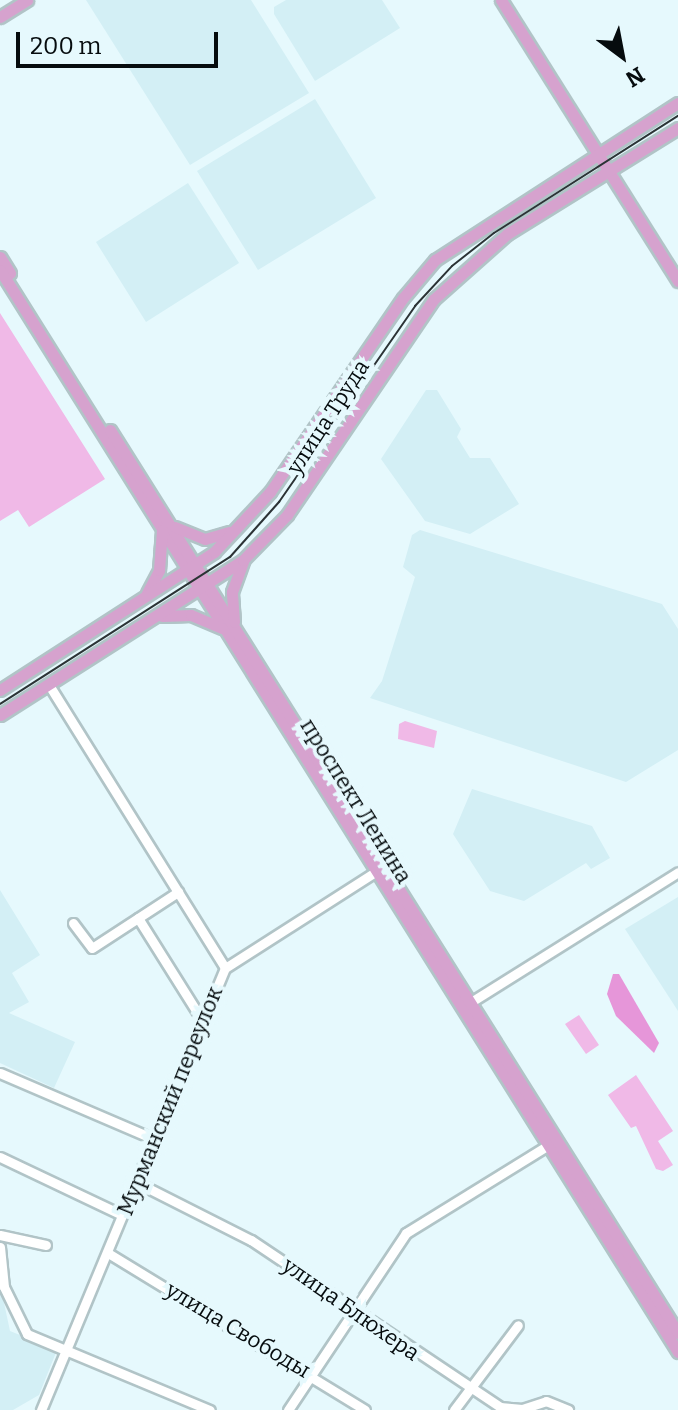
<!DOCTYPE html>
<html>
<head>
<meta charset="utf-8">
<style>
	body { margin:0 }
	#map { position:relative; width:678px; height:1410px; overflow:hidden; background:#e6f9fd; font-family:Bitter,serif }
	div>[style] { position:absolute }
	.built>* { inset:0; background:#d3eff5 }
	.green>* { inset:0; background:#f0b9e7 }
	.forest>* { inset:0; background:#e696d9 }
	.roads { filter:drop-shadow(2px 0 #b1c4c7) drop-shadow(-2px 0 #b1c4c7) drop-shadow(0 2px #b1c4c7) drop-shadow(0 -2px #b1c4c7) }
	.minor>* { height:9px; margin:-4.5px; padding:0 4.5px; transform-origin:4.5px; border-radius:4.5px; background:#fff }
	.major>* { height:11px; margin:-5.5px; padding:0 5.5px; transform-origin:5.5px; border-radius:5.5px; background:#d6a2ce }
	.tram>* { height:2px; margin:-1px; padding:0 1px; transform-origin:1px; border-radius:1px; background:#2b3335 }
	span { translate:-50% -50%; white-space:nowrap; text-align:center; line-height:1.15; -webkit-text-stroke:8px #e6f9fd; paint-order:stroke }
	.street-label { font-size:22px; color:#060c0e }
	.north { position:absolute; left:582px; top:16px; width:80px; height:80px; -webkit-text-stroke:6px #e6f9fd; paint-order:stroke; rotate:148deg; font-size:22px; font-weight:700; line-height:32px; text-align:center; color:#060c0e }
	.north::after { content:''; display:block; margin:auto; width:28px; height:36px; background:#060c0e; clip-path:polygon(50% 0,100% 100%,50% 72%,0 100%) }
	.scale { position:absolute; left:16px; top:32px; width:202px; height:36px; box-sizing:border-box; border:4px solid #060c0e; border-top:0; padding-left:10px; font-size:24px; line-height:28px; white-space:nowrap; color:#060c0e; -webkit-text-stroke:6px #e6f9fd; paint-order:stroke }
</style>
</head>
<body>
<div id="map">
	<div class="built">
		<i style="clip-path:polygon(86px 0,251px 0,309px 93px,190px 165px)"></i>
		<i style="clip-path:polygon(286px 0,382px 0,400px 28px,315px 81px,274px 14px,274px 7px)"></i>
		<i style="clip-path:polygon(315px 99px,376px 198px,258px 270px,197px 171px)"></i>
		<i style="clip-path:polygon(188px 183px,239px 263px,146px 322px,96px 242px)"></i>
		<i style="clip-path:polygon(426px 390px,437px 390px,461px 429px,457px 437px,470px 458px,490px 458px,519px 504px,470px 534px,425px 521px,381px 459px)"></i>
		<i style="clip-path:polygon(420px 530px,662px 604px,678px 629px,678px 750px,626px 782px,370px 698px,382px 681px,415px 577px,403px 567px,412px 535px)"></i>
		<i style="clip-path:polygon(472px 789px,592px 826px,610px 858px,591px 869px,586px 863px,524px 901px,490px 891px,453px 834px)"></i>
		<i style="clip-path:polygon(0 890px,40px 955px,12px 973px,29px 1002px,9px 1013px,75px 1042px,54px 1088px,0 1063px)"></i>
		<i style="clip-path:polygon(678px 897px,678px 1011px,625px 929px)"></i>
		<i style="clip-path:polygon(0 1284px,10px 1331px,57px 1350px,39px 1395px,13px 1410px,0 1410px)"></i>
	</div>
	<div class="green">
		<i style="clip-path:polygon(0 313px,105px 479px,29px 527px,18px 510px,0 521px)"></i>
		<i style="clip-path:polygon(405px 721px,437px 731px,434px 748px,398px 739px,399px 724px)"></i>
		<i style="clip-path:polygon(579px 1015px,599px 1045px,586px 1054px,565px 1024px)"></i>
		<i style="clip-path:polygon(636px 1075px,673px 1131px,658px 1141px,673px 1165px,663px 1171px,656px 1169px,636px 1126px,631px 1128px,608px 1095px)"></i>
	</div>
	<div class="forest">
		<i style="clip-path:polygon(613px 974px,619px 974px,659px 1043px,654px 1053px,616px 1016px,607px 994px)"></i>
	</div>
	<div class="roads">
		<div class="minor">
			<i style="left:49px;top:685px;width:333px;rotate:58.1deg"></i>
			<i style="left:138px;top:918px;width:120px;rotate:57.9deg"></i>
			<i style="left:73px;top:923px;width:31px;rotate:53deg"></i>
			<i style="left:92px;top:948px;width:103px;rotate:-33.1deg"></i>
			<i style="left:471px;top:1002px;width:244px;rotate:-32.1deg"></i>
			<i style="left:0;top:1073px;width:165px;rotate:23.2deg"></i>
			<i style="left:0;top:1157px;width:135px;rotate:25.4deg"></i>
			<i style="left:136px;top:1182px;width:129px;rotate:26.8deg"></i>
			<i style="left:251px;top:1240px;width:300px;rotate:33.8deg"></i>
			<i style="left:500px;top:1407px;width:22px;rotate:5deg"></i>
			<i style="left:522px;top:1409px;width:25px;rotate:-18deg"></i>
			<i style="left:546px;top:1401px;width:24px;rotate:22deg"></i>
			<i style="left:0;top:1235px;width:47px;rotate:12.3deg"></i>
			<i style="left:0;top:1247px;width:40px;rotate:84.3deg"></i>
			<i style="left:4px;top:1287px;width:52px;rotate:63.9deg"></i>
			<i style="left:27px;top:1334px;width:198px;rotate:22.6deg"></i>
			<i style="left:108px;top:1253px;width:301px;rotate:31.4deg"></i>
			<i style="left:41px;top:1410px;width:479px;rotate:-67.4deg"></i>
			<i style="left:225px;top:968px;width:184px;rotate:-32.6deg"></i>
			<i style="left:288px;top:1410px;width:213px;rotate:-56.3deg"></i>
			<i style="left:406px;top:1233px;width:166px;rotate:-31.7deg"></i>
			<i style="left:454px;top:1410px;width:106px;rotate:-53deg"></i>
		</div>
		<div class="major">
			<i style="left:501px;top:0;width:332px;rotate:57.8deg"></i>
			<i style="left:0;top:17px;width:32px;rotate:-32deg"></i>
			<i style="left:0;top:257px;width:19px;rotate:58deg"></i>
			<i style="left:0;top:270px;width:1277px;rotate:57.93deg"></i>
			<i style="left:110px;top:430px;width:1067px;rotate:57.83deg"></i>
			<i style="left:175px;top:527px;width:32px;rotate:22deg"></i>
			<i style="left:205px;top:539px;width:25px;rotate:-16deg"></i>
			<i style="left:147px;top:593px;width:26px;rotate:-62deg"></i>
			<i style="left:159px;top:570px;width:40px;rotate:-85.7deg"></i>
			<i style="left:162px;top:616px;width:29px;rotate:-2deg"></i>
			<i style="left:191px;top:615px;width:34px;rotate:23deg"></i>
			<i style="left:234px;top:622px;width:30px;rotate:-94deg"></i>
			<i style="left:232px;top:592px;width:33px;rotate:-70deg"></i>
			<i style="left:0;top:690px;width:255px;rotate:-32.8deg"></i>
			<i style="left:214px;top:552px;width:82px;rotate:-47deg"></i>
			<i style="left:270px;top:492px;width:235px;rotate:-55.6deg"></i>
			<i style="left:403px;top:298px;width:50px;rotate:-49.9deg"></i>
			<i style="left:435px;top:260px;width:289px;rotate:-32.9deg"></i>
			<i style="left:0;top:715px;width:288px;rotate:-32.5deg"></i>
			<i style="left:243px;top:560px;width:63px;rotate:-45.6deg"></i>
			<i style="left:287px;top:515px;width:261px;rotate:-55.8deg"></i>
			<i style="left:434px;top:299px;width:98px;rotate:-41.7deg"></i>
			<i style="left:507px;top:234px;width:201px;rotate:-31.8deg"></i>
		</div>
	</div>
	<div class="tram">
		<i style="left:0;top:704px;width:273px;rotate:-32.6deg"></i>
		<i style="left:230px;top:557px;width:74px;rotate:-48.3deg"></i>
		<i style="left:279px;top:502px;width:239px;rotate:-55.2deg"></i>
		<i style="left:415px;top:306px;width:54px;rotate:-47.2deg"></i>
		<i style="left:452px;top:266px;width:53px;rotate:-38.2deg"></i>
		<i style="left:494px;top:233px;width:218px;rotate:-32.5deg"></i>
	</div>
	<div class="street-label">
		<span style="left:328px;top:417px;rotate:-57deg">улица Труда</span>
		<span style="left:356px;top:801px;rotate:58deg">проспект Ленина</span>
		<span style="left:170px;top:1101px;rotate:-68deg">Мурманский переулок</span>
		<span style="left:351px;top:1309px;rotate:35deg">улица Блюхера</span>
		<span style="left:238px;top:1330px;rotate:31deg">улица Свободы</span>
	</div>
	<div class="north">N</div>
	<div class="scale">200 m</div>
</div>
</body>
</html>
